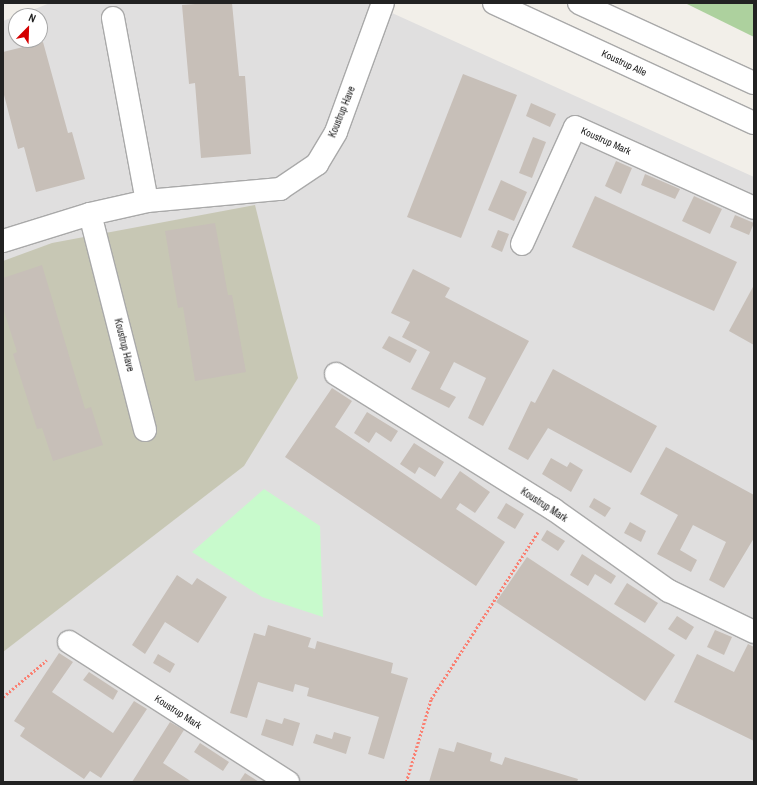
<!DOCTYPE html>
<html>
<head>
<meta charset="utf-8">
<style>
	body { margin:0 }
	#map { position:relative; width:757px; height:785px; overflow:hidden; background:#f2efe9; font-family:"Archivo Narrow",sans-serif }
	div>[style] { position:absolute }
	.residential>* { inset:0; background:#e0dfdf }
	.construction>* { inset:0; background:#c7c7b4 }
	.forest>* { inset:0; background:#add19e }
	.park>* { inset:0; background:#c8facc }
	.building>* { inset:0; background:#c7bfb8 }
	.path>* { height:2.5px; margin-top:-1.25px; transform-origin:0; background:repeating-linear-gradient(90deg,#fa8072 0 2px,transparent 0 4px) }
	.roads { filter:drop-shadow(1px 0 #a9a9a9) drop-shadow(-1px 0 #a9a9a9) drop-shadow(0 1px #a9a9a9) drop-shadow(0 -1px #a9a9a9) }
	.minor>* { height:22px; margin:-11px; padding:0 11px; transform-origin:11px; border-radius:11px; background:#fff }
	span { translate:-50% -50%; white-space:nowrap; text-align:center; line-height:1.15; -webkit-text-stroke:3px #fff; paint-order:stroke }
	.street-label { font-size:10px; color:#222 }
	.frame { position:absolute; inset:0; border:4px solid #222; pointer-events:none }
	.north { position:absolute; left:8px; top:8px; width:40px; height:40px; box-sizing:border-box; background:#fff; border:1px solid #a7a7a7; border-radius:50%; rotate:23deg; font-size:11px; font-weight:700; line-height:16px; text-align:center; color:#222 }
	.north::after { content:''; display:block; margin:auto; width:14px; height:18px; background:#d40000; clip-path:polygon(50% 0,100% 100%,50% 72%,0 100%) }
</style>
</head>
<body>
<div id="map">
	<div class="residential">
		<i style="clip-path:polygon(50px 3px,370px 3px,754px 177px,754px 782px,3px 782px,3px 21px,16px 16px,16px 40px,40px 40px,40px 16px,17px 16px)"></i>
	</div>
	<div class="construction">
		<i style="clip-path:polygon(255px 205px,298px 378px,244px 466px,3px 652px,3px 261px,52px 243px)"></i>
	</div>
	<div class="forest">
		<i style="clip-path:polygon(685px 3px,754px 3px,754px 37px)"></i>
	</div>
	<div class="park">
		<i style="clip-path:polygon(264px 489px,320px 526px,323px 617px,262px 597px,192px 552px)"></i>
	</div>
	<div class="building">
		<i style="clip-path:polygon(208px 3px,232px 3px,239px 76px,245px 76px,251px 154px,201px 158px,195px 83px,189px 84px,182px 5px)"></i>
		<i style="clip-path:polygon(43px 42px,68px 133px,72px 132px,85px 179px,36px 192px,24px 147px,18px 149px,3px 91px,3px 52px)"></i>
		<i style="clip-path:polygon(463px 74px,517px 95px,461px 238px,407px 217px)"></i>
		<i style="clip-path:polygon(531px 103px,556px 114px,550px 127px,526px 116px)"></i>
		<i style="clip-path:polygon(533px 137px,546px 142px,532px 178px,519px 173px)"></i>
		<i style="clip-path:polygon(616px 161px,632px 168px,621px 194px,605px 186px)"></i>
		<i style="clip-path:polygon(645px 174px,680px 189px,675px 199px,641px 185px)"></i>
		<i style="clip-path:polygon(501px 180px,527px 192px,514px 221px,488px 210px)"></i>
		<i style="clip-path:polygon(595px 196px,737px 262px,714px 311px,572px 247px)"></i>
		<i style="clip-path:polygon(694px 196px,722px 209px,710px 234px,682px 221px)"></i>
		<i style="clip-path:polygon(735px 215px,754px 223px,749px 235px,730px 227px)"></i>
		<i style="clip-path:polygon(215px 223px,228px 295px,232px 295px,246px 372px,195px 381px,183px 307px,178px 308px,165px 231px)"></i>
		<i style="clip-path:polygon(498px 230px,509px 234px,502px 252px,491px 247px)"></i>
		<i style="clip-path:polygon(42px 265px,85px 409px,91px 407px,103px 445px,53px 461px,42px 428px,37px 429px,13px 354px,17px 352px,3px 308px,3px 278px)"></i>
		<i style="clip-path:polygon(413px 269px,450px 288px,445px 297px,529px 341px,483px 426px,468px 418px,486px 378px,454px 362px,440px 389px,456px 397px,449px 408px,411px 389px,430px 352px,402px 337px,410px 322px,391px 313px)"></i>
		<i style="clip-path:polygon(754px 285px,754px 345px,729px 331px)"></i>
		<i style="clip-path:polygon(389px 336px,417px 350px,410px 363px,382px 348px)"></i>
		<i style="clip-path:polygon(553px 369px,657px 426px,631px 473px,548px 428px,528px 460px,508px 449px,531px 401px,535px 403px)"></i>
		<i style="clip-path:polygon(332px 388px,352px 401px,335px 427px,441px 499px,460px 471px,490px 492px,475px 513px,460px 503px,456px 509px,505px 542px,476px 586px,285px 457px)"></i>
		<i style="clip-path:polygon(367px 412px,398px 431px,391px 442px,376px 432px,369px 443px,354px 433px)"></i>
		<i style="clip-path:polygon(414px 443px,444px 462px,435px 477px,419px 467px,415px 474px,400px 464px)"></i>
		<i style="clip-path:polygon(666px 447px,754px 495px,754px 538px,724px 588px,709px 580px,726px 542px,693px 525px,680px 550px,697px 560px,691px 572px,657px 554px,678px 515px,640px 494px)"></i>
		<i style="clip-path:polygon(551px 458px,567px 467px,570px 462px,583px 470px,571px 492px,542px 474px)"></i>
		<i style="clip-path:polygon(594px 498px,611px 508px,605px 517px,589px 507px)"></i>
		<i style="clip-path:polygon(506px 503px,524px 514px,515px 529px,497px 518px)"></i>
		<i style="clip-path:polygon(630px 522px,646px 531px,641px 542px,624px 533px)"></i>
		<i style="clip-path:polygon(547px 530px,565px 541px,558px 551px,541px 540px)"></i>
		<i style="clip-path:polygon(582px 554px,616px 576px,611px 584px,595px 574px,588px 586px,570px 575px)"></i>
		<i style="clip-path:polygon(527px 557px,675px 655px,645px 701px,496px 602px)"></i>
		<i style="clip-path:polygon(177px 575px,192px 585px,197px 578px,227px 597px,198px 643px,165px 622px,145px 654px,132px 645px)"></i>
		<i style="clip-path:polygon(627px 583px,658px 603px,645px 623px,614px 604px)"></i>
		<i style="clip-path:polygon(677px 616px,694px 627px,686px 640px,668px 629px)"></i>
		<i style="clip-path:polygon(268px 625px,311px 638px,308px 647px,315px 649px,317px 641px,393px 663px,391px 673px,408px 678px,384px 759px,368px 754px,379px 717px,307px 696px,309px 688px,295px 684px,293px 692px,258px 682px,247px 718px,230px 713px,254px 633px,265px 636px)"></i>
		<i style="clip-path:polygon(715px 630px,732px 637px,724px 655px,707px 647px)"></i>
		<i style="clip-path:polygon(748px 644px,754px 647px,754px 741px,674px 702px,697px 654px,734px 672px)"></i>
		<i style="clip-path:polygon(59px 653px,73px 662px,52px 692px,113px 733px,134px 701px,147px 709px,101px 778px,90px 771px,84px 779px,20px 736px,25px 728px,14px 721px)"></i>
		<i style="clip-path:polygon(158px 654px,175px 664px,170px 673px,153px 663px)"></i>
		<i style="clip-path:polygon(89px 672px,118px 691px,113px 700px,83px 680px)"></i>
		<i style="clip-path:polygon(284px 718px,300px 723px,293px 746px,261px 735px,266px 719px,282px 724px)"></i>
		<i style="clip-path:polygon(170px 722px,184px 730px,163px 763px,192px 782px,132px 782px)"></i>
		<i style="clip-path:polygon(334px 732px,351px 737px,346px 754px,313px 743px,316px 734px,332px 739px)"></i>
		<i style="clip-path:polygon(457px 742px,492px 753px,490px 761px,502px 765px,505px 757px,578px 779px,577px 782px,429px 782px,439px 748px,454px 752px)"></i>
		<i style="clip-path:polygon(200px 743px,229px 762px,223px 771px,194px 752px)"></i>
		<i style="clip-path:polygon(245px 773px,259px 782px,239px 782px)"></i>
	</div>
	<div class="path">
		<i style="left:3px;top:697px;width:57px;rotate:-40.1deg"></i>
		<i style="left:406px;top:782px;width:87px;rotate:-73.2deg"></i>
		<i style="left:431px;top:699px;width:198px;rotate:-57.4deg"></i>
	</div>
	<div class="roads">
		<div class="minor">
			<i style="left:494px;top:3px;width:286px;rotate:24.8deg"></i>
			<i style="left:579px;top:3px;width:192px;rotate:24.6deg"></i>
			<i style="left:113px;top:18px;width:186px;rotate:79.5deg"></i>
			<i style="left:90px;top:214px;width:223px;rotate:75.7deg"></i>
			<i style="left:3px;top:241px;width:91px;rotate:-17.2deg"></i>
			<i style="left:90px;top:214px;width:58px;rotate:-12.8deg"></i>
			<i style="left:147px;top:201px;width:134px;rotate:-5.2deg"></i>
			<i style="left:280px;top:189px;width:45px;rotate:-34deg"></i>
			<i style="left:317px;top:164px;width:37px;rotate:-59deg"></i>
			<i style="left:336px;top:132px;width:137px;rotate:-70deg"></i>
			<i style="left:522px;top:244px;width:128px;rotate:-65.6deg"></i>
			<i style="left:575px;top:127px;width:196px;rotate:24.3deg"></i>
			<i style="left:336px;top:374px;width:256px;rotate:31.9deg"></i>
			<i style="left:553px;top:509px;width:142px;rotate:35.3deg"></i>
			<i style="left:669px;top:591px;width:94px;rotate:25.8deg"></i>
			<i style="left:69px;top:642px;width:260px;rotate:32.6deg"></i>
		</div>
	</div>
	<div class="street-label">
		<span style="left:624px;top:63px;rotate:25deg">Koustrup Alle</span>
		<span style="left:342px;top:112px;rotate:-68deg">Koustrup Have</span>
		<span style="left:606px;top:141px;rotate:24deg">Koustrup Mark</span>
		<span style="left:124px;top:345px;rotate:76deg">Koustrup Have</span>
		<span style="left:544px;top:505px;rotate:33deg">Koustrup Mark</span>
		<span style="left:178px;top:712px;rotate:33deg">Koustrup Mark</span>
	</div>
	<div class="frame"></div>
	<div class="north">N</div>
</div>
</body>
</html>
